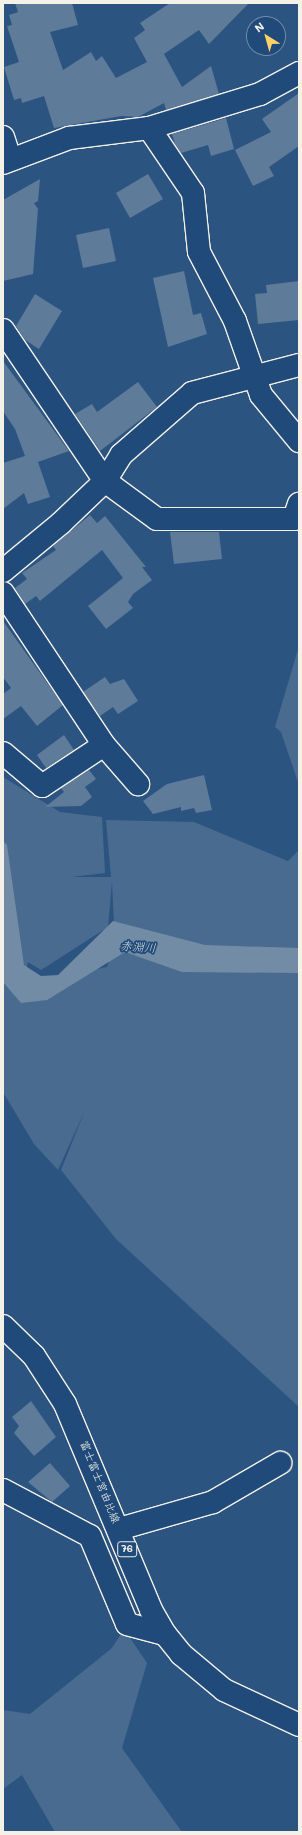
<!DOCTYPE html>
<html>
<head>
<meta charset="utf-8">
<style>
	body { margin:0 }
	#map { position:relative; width:302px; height:1835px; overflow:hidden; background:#2c5481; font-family:Mali,"Klee One",sans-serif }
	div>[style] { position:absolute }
	.green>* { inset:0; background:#496b90 }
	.water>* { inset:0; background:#738ca6 }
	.building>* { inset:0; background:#5e7b9a }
	.roads { filter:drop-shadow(1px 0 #f4f1e8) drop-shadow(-1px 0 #f4f1e8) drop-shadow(0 1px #f4f1e8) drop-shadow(0 -1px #f4f1e8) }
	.street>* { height:22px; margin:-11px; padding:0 11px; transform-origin:11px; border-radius:11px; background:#1f4a7a }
	.primary>* { height:22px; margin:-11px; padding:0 11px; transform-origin:11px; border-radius:11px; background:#1f4a7a }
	span { translate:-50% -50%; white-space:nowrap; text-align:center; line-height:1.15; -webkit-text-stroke:3.5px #1f4a7a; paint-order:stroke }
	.shield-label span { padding:1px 3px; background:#1f4a7a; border:1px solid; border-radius:3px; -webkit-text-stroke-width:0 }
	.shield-label { font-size:10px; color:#f4f1e8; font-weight:700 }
	.street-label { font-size:11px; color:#f4f1e8 }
	.water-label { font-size:12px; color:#dadddb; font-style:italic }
	.frame { position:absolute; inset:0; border:4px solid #f4f1e8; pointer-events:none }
	.north { position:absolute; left:246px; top:16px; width:40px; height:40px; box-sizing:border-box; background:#1f4a7a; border:1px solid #748da6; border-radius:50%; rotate:323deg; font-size:11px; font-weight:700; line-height:16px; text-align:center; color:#f4f1e8 }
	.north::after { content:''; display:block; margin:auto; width:14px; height:18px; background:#ffd166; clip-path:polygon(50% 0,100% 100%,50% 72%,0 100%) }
</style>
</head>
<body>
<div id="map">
	<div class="green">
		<i style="clip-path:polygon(299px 646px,299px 785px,281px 732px,275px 727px)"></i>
		<i style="clip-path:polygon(evenodd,3px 777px,60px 812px,102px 817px,105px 873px,72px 877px,111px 877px,106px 820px,194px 822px,288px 861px,299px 850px,299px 1407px,116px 1239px,61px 1170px,85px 1110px,58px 1170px,34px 1144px,3px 1092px,3px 777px,112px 882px,115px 945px,107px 967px,23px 983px,28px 962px,41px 970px,108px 927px,112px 882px)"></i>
		<i style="clip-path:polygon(124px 1629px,147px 1663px,122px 1748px,182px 1832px,55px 1832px,22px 1775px,3px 1789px,3px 1710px,30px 1714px,112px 1648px)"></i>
	</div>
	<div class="water">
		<i style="clip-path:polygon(3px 841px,7px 845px,24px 965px,41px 976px,58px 975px,113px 921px,205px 945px,299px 948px,299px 973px,182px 972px,125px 952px,47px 1000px,21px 1003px,3px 982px)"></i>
	</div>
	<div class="building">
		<i style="clip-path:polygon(15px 3px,72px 3px,78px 25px,50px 32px,63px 70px,91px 52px,96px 61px,102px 56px,116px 78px,147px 62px,134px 38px,145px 30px,140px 23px,170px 3px,249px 3px,209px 44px,199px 30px,164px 54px,182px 87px,211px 66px,219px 94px,166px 110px,164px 103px,138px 117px,121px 116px,54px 128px,44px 96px,22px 103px,21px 98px,14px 100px,4px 67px,19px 62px,7px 26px,12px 25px,9px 15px,18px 12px)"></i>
		<i style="clip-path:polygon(299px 93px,299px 146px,269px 167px,274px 176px,253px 186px,235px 150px,271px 132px,262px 119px)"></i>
		<i style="clip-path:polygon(226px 118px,234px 149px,211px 156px,208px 145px,181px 153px,175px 144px,172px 134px)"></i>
		<i style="clip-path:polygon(148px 174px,163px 199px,130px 218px,116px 193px)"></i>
		<i style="clip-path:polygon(40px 179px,38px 201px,34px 203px,38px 209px,33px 274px,3px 281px,3px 200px)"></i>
		<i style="clip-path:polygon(109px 228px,116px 261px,83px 268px,76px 235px)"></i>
		<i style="clip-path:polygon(184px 271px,193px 315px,201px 313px,207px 334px,168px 347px,153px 278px)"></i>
		<i style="clip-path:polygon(299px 281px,299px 320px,258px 324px,255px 294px,267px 293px,266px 285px)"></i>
		<i style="clip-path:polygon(35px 294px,62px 311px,39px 349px,25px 340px,16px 326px)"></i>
		<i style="clip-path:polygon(3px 361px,69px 451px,38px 462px,50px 497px,28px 504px,24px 493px,3px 509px,3px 463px,25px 456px,15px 429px,3px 411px)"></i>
		<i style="clip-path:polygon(138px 382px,157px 407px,100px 451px,75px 414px,92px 404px,97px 412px)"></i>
		<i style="clip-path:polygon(90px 515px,97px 523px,105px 516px,146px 567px,142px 567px,152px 580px,133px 594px,128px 602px,133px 608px,106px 629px,88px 606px,123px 578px,102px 550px,40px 601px,36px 596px,25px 604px,15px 588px,27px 579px,22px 573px,56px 550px,53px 546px)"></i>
		<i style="clip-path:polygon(170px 532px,219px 532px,222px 559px,174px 564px)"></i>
		<i style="clip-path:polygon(3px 621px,63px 705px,37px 726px,21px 706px,3px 719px,3px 694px,11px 688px,3px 677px)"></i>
		<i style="clip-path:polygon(105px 677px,110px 684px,124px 679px,138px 701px,118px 714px,113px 707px,100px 716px,83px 692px)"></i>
		<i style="clip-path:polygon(64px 735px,74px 750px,46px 768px,37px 755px)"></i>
		<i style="clip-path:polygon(89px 770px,96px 779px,85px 787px,92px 797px,81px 806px,45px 807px,64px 792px,61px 788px)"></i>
		<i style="clip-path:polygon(204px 775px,212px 810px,196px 813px,194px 808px,181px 811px,181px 807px,153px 814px,143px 801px,167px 784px)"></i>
		<i style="clip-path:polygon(31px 1401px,56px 1437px,34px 1456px,14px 1433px,19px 1426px,12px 1417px)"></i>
		<i style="clip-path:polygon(50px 1463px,70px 1486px,52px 1502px,28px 1482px)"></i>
	</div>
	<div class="roads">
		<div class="street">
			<i style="left:149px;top:128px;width:78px;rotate:55.9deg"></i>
			<i style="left:193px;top:193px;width:59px;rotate:84.2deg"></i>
			<i style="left:199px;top:252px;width:78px;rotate:62.4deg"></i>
			<i style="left:235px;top:321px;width:78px;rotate:70.6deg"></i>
			<i style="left:261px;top:395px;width:60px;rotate:50.4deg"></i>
			<i style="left:3px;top:137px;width:23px;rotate:72deg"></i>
			<i style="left:3px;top:163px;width:71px;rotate:-20.7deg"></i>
			<i style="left:69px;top:138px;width:81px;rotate:-7.1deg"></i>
			<i style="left:149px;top:128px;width:116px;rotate:-17deg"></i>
			<i style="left:260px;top:94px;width:44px;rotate:-28.3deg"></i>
			<i style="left:3px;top:330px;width:182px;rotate:56deg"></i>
			<i style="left:105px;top:481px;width:64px;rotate:36.2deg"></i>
			<i style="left:157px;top:519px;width:137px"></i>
			<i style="left:294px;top:519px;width:16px;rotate:-72deg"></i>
			<i style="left:3px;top:571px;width:75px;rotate:-39.6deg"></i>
			<i style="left:61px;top:523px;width:61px;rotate:-43.7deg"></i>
			<i style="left:105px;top:481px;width:31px;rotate:-58deg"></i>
			<i style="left:121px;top:455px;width:94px;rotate:-41.1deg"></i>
			<i style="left:192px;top:393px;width:111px;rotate:-14.7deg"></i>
			<i style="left:3px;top:593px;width:182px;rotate:56.4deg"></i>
			<i style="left:104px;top:745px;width:52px;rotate:48.9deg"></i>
			<i style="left:3px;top:753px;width:51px;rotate:40.2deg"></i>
			<i style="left:42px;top:786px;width:74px;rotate:-33.5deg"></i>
			<i style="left:3px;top:1490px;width:98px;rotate:27.9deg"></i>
			<i style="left:90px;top:1536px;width:95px;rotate:67.2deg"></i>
			<i style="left:127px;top:1624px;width:39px;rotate:15deg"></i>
			<i style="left:119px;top:1529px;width:98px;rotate:-16deg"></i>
			<i style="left:213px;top:1502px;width:78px;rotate:-30.2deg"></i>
		</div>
		<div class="primary">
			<i style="left:3px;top:1326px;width:43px;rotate:44.1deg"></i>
			<i style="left:34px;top:1356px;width:57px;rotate:57.1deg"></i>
			<i style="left:65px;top:1404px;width:223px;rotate:67.3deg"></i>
			<i style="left:151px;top:1610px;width:28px;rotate:60deg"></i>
			<i style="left:165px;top:1634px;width:26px;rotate:51deg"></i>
			<i style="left:181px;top:1654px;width:56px;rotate:39.9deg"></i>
			<i style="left:224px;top:1690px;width:83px;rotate:25deg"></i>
		</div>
	</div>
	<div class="shield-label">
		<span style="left:127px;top:1549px">76</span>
	</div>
	<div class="street-label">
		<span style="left:100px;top:1482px;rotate:68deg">富士富士宮由比線</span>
	</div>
	<div class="water-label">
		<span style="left:138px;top:947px;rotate:4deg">赤淵川</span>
	</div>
	<div class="frame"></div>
	<div class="north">N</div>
</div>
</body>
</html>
